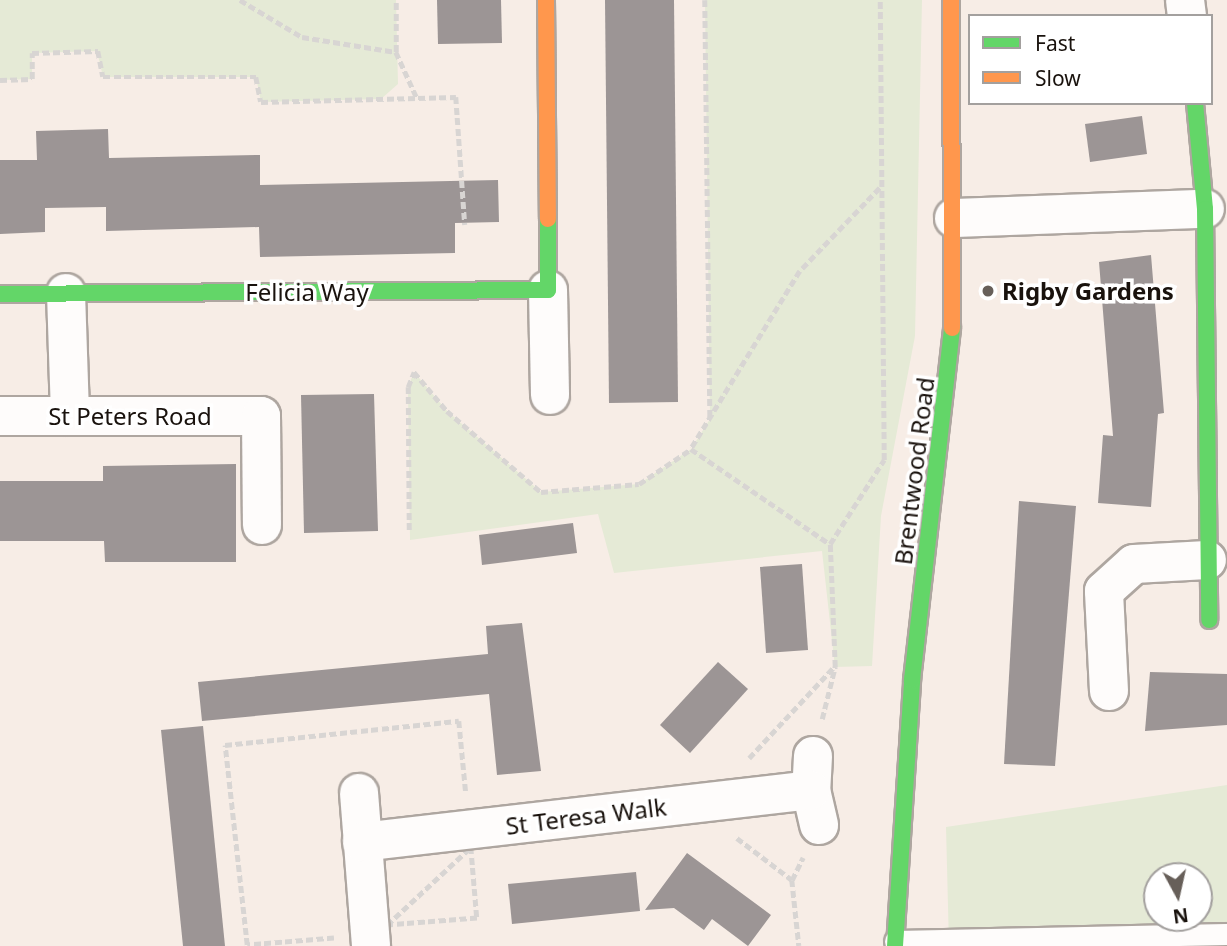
<!DOCTYPE html>
<html>
<head>
<meta charset="utf-8">
<style>
	body { margin:0 }
	#map { position:relative; width:1227px; height:946px; overflow:hidden; background:#f7ede6; font-family:"Noto Sans",sans-serif }
	div>[style] { position:absolute }
	.green>* { inset:0; background:#e5ead6 }
	.building>* { inset:0; background:#9c9595 }
	.path>* { height:4.5px; margin-top:-2.25px; transform-origin:0; background:repeating-linear-gradient(90deg,#d8d5d3 0 7px,transparent 0 10.5px) }
	.roads { filter:drop-shadow(2px 0 #aea6a0) drop-shadow(-2px 0 #aea6a0) drop-shadow(0 2px #aea6a0) drop-shadow(0 -2px #aea6a0) }
	.lane>* { height:21px; margin:-10.5px; padding:0 10.5px; transform-origin:10.5px; border-radius:10.5px; background:#fefcfb }
	.street>* { height:38px; margin:-19px; padding:0 19px; transform-origin:19px; border-radius:19px; background:#fefcfb }
	.fast>* { height:16px; margin:-8px; padding:0 8px; transform-origin:8px; border-radius:8px; background:#63d668 }
	.slow>* { height:16px; margin:-8px; padding:0 8px; transform-origin:8px; border-radius:8px; background:#ff974d }
	.dots>* { width:19px; height:19px; translate:-50% -50%; box-sizing:border-box; border:4px solid #fff; border-radius:50% }
	span { translate:-50% -50%; white-space:nowrap; text-align:center; line-height:1.15; -webkit-text-stroke:7px #fff; paint-order:stroke }
	.poi-label { font-size:24px; color:#19120d; font-weight:700 }
	.left { translate:0 -50%; text-align:left }
	.street-label { font-size:24px; color:#19120d }
	.legend { position:absolute; left:968px; top:14px; width:245px; height:91px; box-sizing:border-box; background:#fff; border:2px solid #a3a09e; margin:0; padding:9px 12px; list-style:none; font-size:21px; color:#19120d }
	.legend li { display:flex; align-items:center; gap:14px; height:35px }
	.legend b { width:35px; border:2px solid #a3a09e }
	.north { position:absolute; left:1143px; top:862px; width:70px; height:70px; box-sizing:border-box; background:#fff; border:2px solid #a3a09e; border-radius:50%; rotate:172deg; font-size:19px; font-weight:700; line-height:28px; text-align:center; color:#19120d }
	.north::after { content:''; display:block; margin:auto; width:24px; height:32px; background:#675f59; clip-path:polygon(50% 0,100% 100%,50% 72%,0 100%) }
</style>
</head>
<body>
<div id="map">
	<div class="green">
		<i style="clip-path:polygon(0 0,396px 0,398px 84px,381px 99px,261px 102px,256px 77px,103px 77px,97px 51px,32px 53px,32px 79px,0 80px)"></i>
		<i style="clip-path:polygon(705px 0,922px 0,915px 336px,881px 516px,872px 666px,835px 667px,822px 551px,614px 573px,598px 514px,410px 540px,408px 387px,414px 372px,447px 411px,541px 492px,639px 484px,691px 449px,710px 419px)"></i>
		<i style="clip-path:polygon(evenodd,1227px 785px,1227px 946px,949px 946px,946px 827px,1227px 785px,1157px 876px,1199px 876px,1199px 918px,1157px 918px,1157px 876px)"></i>
	</div>
	<div class="building">
		<i style="clip-path:polygon(437px 0,501px 0,502px 43px,438px 44px)"></i>
		<i style="clip-path:polygon(605px 0,674px 0,678px 402px,609px 403px)"></i>
		<i style="clip-path:polygon(1142px 116px,1147px 154px,1090px 162px,1085px 124px)"></i>
		<i style="clip-path:polygon(108px 129px,109px 158px,260px 155px,260px 185px,498px 180px,499px 222px,455px 223px,455px 253px,260px 257px,259px 227px,106px 231px,106px 207px,45px 208px,45px 232px,0 234px,0 160px,37px 160px,36px 131px)"></i>
		<i style="clip-path:polygon(1151px 255px,1164px 413px,1158px 414px,1151px 507px,1098px 503px,1103px 435px,1113px 436px,1099px 262px)"></i>
		<i style="clip-path:polygon(374px 394px,378px 531px,304px 533px,301px 395px)"></i>
		<i style="clip-path:polygon(236px 464px,236px 562px,105px 562px,104px 541px,0 541px,0 481px,103px 481px,103px 466px)"></i>
		<i style="clip-path:polygon(1019px 501px,1076px 506px,1055px 766px,1004px 764px)"></i>
		<i style="clip-path:polygon(573px 523px,577px 553px,482px 565px,479px 535px)"></i>
		<i style="clip-path:polygon(802px 564px,808px 650px,766px 653px,760px 567px)"></i>
		<i style="clip-path:polygon(522px 623px,541px 771px,497px 775px,489px 694px,202px 721px,198px 682px,488px 654px,486px 626px)"></i>
		<i style="clip-path:polygon(718px 662px,748px 689px,690px 753px,660px 725px)"></i>
		<i style="clip-path:polygon(1150px 672px,1227px 674px,1227px 725px,1145px 731px)"></i>
		<i style="clip-path:polygon(203px 726px,225px 946px,183px 946px,161px 730px)"></i>
		<i style="clip-path:polygon(687px 853px,771px 915px,748px 946px,712px 919px,704px 930px,674px 908px,645px 910px)"></i>
		<i style="clip-path:polygon(636px 872px,640px 911px,512px 924px,508px 884px)"></i>
	</div>
	<div class="path">
		<i style="left:240px;top:0;width:72px;rotate:30.8deg"></i>
		<i style="left:302px;top:37px;width:95px;rotate:9.1deg"></i>
		<i style="left:396px;top:52px;width:52px;rotate:-90deg"></i>
		<i style="left:705px;top:0;width:418px;rotate:89.3deg"></i>
		<i style="left:396px;top:52px;width:51px;rotate:65.5deg"></i>
		<i style="left:0;top:80px;width:32px;rotate:-2deg"></i>
		<i style="left:32px;top:79px;width:26px;rotate:-90deg"></i>
		<i style="left:32px;top:53px;width:66px;rotate:-1.7deg"></i>
		<i style="left:98px;top:51px;width:26px;rotate:79deg"></i>
		<i style="left:103px;top:77px;width:153px"></i>
		<i style="left:256px;top:77px;width:25px;rotate:79deg"></i>
		<i style="left:261px;top:102px;width:195px;rotate:-1.5deg"></i>
		<i style="left:456px;top:97px;width:128px;rotate:86deg"></i>
		<i style="left:880px;top:188px;width:115px;rotate:133.9deg"></i>
		<i style="left:800px;top:271px;width:209px;rotate:121.5deg"></i>
		<i style="left:691px;top:449px;width:168px;rotate:34.4deg"></i>
		<i style="left:830px;top:544px;width:100px;rotate:-57.3deg"></i>
		<i style="left:884px;top:460px;width:460px;rotate:-90.5deg"></i>
		<i style="left:409px;top:530px;width:143px;rotate:-90.4deg"></i>
		<i style="left:408px;top:387px;width:16px;rotate:-68deg"></i>
		<i style="left:414px;top:372px;width:51px;rotate:49.8deg"></i>
		<i style="left:447px;top:411px;width:124px;rotate:40.8deg"></i>
		<i style="left:541px;top:492px;width:98px;rotate:-4.7deg"></i>
		<i style="left:639px;top:484px;width:63px;rotate:-33.9deg"></i>
		<i style="left:822px;top:719px;width:54px;rotate:-76deg"></i>
		<i style="left:835px;top:667px;width:123px;rotate:-92.3deg"></i>
		<i style="left:749px;top:758px;width:125px;rotate:-47deg"></i>
		<i style="left:737px;top:838px;width:69px;rotate:37.4deg"></i>
		<i style="left:792px;top:880px;width:66px;rotate:83.9deg"></i>
		<i style="left:471px;top:847px;width:71px;rotate:85.2deg"></i>
		<i style="left:477px;top:918px;width:90px;rotate:175.6deg"></i>
		<i style="left:387px;top:925px;width:115px;rotate:-42.9deg"></i>
		<i style="left:792px;top:880px;width:25px;rotate:-64deg"></i>
		<i style="left:334px;top:938px;width:87px;rotate:175.4deg"></i>
		<i style="left:247px;top:945px;width:201px;rotate:-96.3deg"></i>
		<i style="left:225px;top:745px;width:235px;rotate:-5.9deg"></i>
		<i style="left:459px;top:721px;width:73px;rotate:84.5deg"></i>
	</div>
	<div class="roads">
		<div class="lane">
			<i style="left:895px;top:941px;width:332px;rotate:-1.2deg"></i>
		</div>
		<div class="street">
			<i style="left:1185px;top:0;width:16px;rotate:83deg"></i>
			<i style="left:954px;top:218px;width:251px;rotate:-2.1deg"></i>
			<i style="left:548px;top:290px;width:105px;rotate:88.9deg"></i>
			<i style="left:66px;top:293px;width:123px;rotate:88.1deg"></i>
			<i style="left:0;top:416px;width:261px"></i>
			<i style="left:261px;top:416px;width:109px;rotate:89.5deg"></i>
			<i style="left:1109px;top:691px;width:100px;rotate:-92.9deg"></i>
			<i style="left:1104px;top:591px;width:40px;rotate:-42deg"></i>
			<i style="left:1134px;top:564px;width:73px;rotate:-3.1deg"></i>
			<i style="left:813px;top:756px;width:34px;rotate:93deg"></i>
			<i style="left:811px;top:790px;width:36px;rotate:77deg"></i>
			<i style="left:359px;top:793px;width:153px;rotate:85.5deg"></i>
			<i style="left:362px;top:842px;width:452px;rotate:-6.6deg"></i>
		</div>
		<div class="fast">
			<i style="left:1195px;top:103px;width:106px;rotate:84.6deg"></i>
			<i style="left:1205px;top:209px;width:411px;rotate:89.4deg"></i>
			<i style="left:0;top:294px;width:548px;rotate:-0.42deg"></i>
			<i style="left:548px;top:290px;width:71px;rotate:-90deg"></i>
			<i style="left:895px;top:946px;width:267px;rotate:-86.3deg"></i>
			<i style="left:912px;top:680px;width:354px;rotate:-83.5deg"></i>
		</div>
		<div class="slow">
			<i style="left:546px;top:0;width:219px;rotate:89.5deg"></i>
			<i style="left:951px;top:0;width:328px;rotate:89.8deg"></i>
		</div>
	</div>
	<div class="dots">
		<i style="left:988px;top:291px;background:#675f59"></i>
	</div>
	<div class="poi-label">
		<span class="left" style="left:1002px;top:291px">Rigby Gardens</span>
	</div>
	<div class="street-label">
		<span style="left:307px;top:292px">Felicia Way</span>
		<span style="left:130px;top:416px">St Peters Road</span>
		<span style="left:914px;top:471px;rotate:-83deg">Brentwood Road</span>
		<span style="left:586px;top:816px;rotate:-7deg">St Teresa Walk</span>
	</div>
	<ul class="legend">
	<li><b style="height:9px;background:#63d668"></b>Fast</li>
	<li><b style="height:9px;background:#ff974d"></b>Slow</li>
	</ul>
	<div class="north">N</div>
</div>
</body>
</html>
